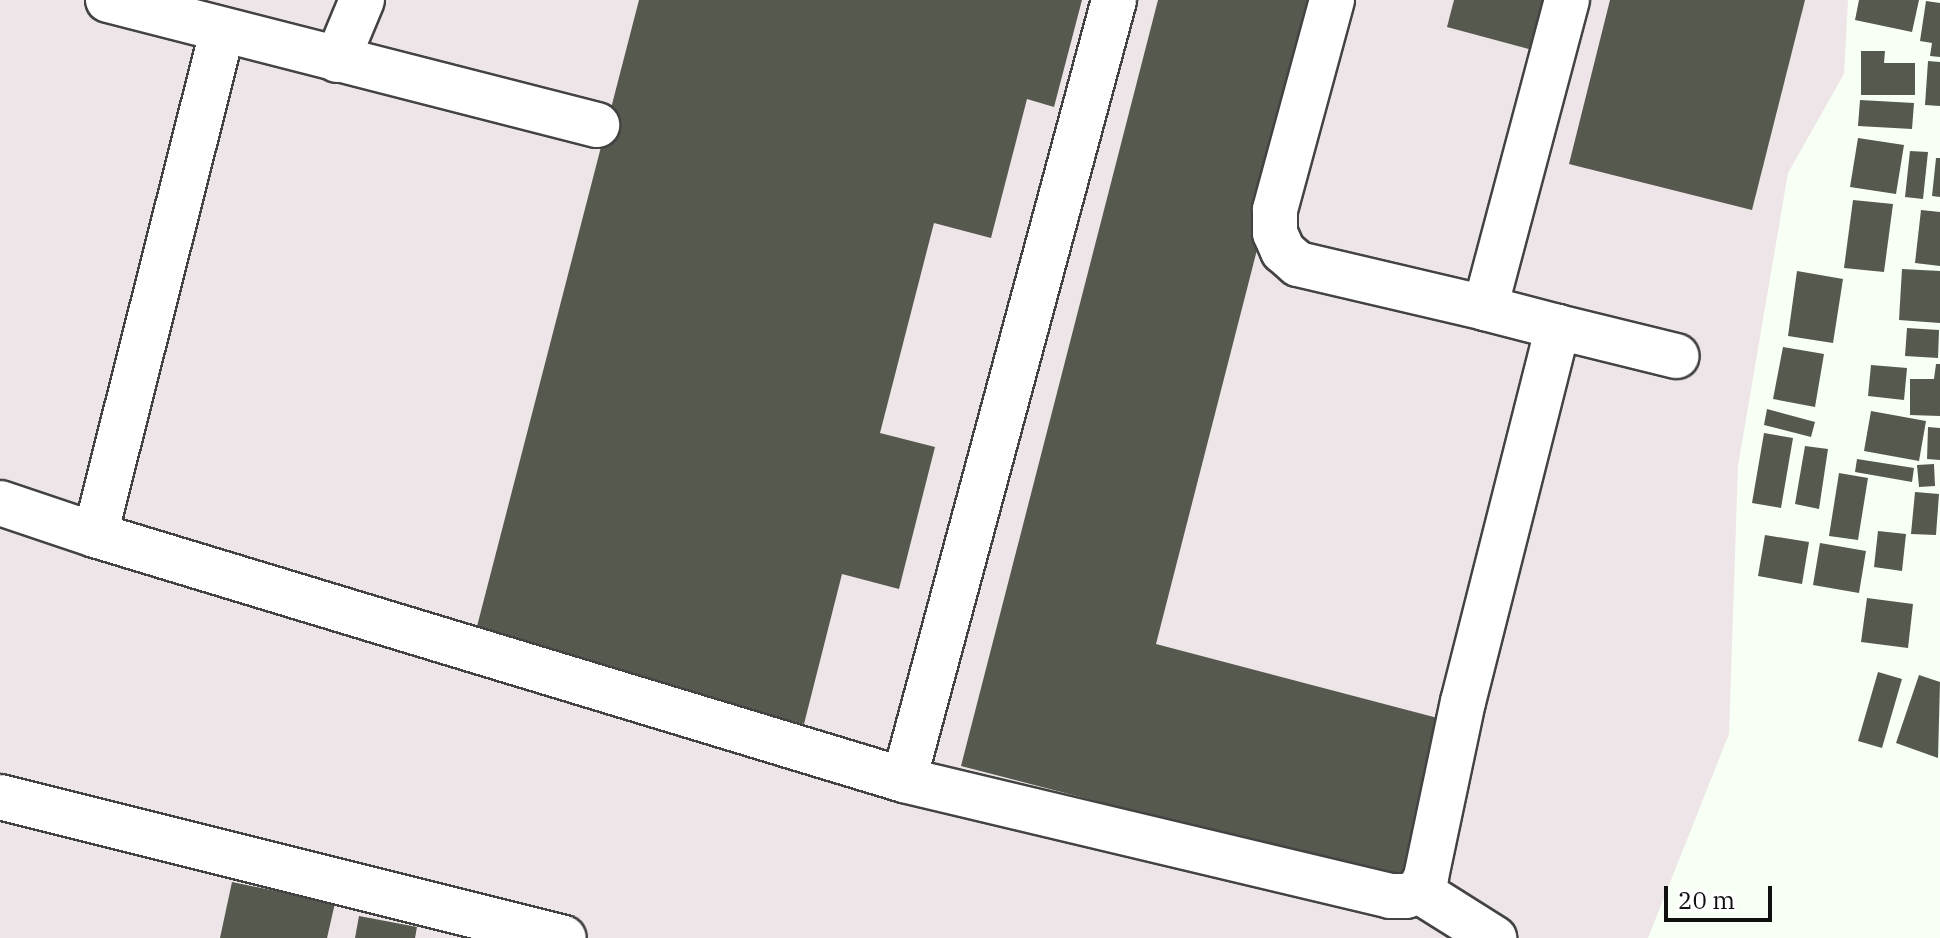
<!DOCTYPE html>
<html>
<head>
<meta charset="utf-8">
<style>
	body { margin:0 }
	#map { position:relative; width:1940px; height:938px; overflow:hidden; background:#f8fff4; font-family:"IBM Plex Serif",serif }
	div>[style] { position:absolute }
	.industrial>* { inset:0; background:#eee5e8 }
	.building>* { inset:0; background:#56594d }
	.roads { filter:drop-shadow(2px 0 #434343) drop-shadow(-2px 0 #434343) drop-shadow(0 2px #434343) drop-shadow(0 -2px #434343) }
	.minor>* { height:44px; margin:-22px; padding:0 22px; transform-origin:22px; border-radius:22px; background:#fff }
	span { translate:-50% -50%; white-space:nowrap; text-align:center; line-height:1.15; -webkit-text-stroke:8px #fff; paint-order:stroke }
	.scale { position:absolute; left:1664px; top:886px; width:108px; height:36px; box-sizing:border-box; border:4px solid #101010; border-top:0; padding-left:10px; font-size:24px; line-height:28px; white-space:nowrap; color:#101010; -webkit-text-stroke:6px #fff; paint-order:stroke }
</style>
</head>
<body>
<div id="map">
	<div class="industrial">
		<i style="clip-path:polygon(0 0,1848px 0,1844px 74px,1788px 173px,1738px 466px,1729px 734px,1648px 938px,0 938px)"></i>
	</div>
	<div class="building">
		<i style="clip-path:polygon(639px 0,1082px 0,1054px 107px,1027px 99px,991px 238px,934px 223px,880px 433px,935px 447px,899px 589px,842px 574px,804px 724px,474px 638px)"></i>
		<i style="clip-path:polygon(1158px 0,1321px 0,1156px 644px,1449px 721px,1408px 882px,961px 766px)"></i>
		<i style="clip-path:polygon(1454px 0,1549px 0,1536px 51px,1447px 27px)"></i>
		<i style="clip-path:polygon(1610px 0,1805px 0,1752px 210px,1569px 164px)"></i>
		<i style="clip-path:polygon(1859px 0,1919px 0,1912px 32px,1855px 20px)"></i>
		<i style="clip-path:polygon(1926px 1px,1940px 3px,1940px 57px,1930px 56px,1932px 43px,1920px 41px)"></i>
		<i style="clip-path:polygon(1861px 51px,1885px 51px,1884px 63px,1915px 63px,1915px 95px,1861px 95px)"></i>
		<i style="clip-path:polygon(1928px 61px,1940px 62px,1940px 106px,1925px 105px)"></i>
		<i style="clip-path:polygon(1860px 100px,1914px 103px,1912px 129px,1858px 126px)"></i>
		<i style="clip-path:polygon(1858px 138px,1904px 145px,1896px 194px,1850px 187px)"></i>
		<i style="clip-path:polygon(1910px 151px,1928px 152px,1923px 199px,1905px 197px)"></i>
		<i style="clip-path:polygon(1936px 158px,1940px 158px,1940px 197px,1932px 196px)"></i>
		<i style="clip-path:polygon(1853px 200px,1893px 204px,1884px 272px,1844px 268px)"></i>
		<i style="clip-path:polygon(1921px 210px,1940px 212px,1940px 266px,1915px 263px)"></i>
		<i style="clip-path:polygon(1902px 269px,1940px 271px,1940px 323px,1899px 320px)"></i>
		<i style="clip-path:polygon(1797px 271px,1843px 279px,1833px 343px,1788px 336px)"></i>
		<i style="clip-path:polygon(1907px 328px,1939px 330px,1938px 358px,1905px 356px)"></i>
		<i style="clip-path:polygon(1783px 347px,1824px 354px,1815px 407px,1773px 399px)"></i>
		<i style="clip-path:polygon(1936px 364px,1940px 364px,1940px 416px,1910px 415px,1910px 379px,1934px 379px)"></i>
		<i style="clip-path:polygon(1871px 365px,1907px 368px,1904px 400px,1868px 396px)"></i>
		<i style="clip-path:polygon(1767px 409px,1815px 422px,1811px 437px,1764px 425px)"></i>
		<i style="clip-path:polygon(1871px 411px,1926px 421px,1919px 461px,1864px 451px)"></i>
		<i style="clip-path:polygon(1928px 427px,1940px 428px,1940px 460px,1927px 459px)"></i>
		<i style="clip-path:polygon(1764px 433px,1793px 438px,1781px 508px,1752px 503px)"></i>
		<i style="clip-path:polygon(1805px 446px,1828px 449px,1819px 509px,1795px 504px)"></i>
		<i style="clip-path:polygon(1857px 459px,1914px 468px,1912px 482px,1855px 472px)"></i>
		<i style="clip-path:polygon(1934px 464px,1935px 486px,1919px 487px,1917px 465px)"></i>
		<i style="clip-path:polygon(1839px 473px,1868px 478px,1858px 540px,1829px 536px)"></i>
		<i style="clip-path:polygon(1915px 492px,1939px 494px,1936px 535px,1911px 534px)"></i>
		<i style="clip-path:polygon(1878px 531px,1906px 534px,1902px 571px,1874px 567px)"></i>
		<i style="clip-path:polygon(1765px 535px,1809px 542px,1802px 584px,1758px 576px)"></i>
		<i style="clip-path:polygon(1820px 543px,1866px 551px,1859px 593px,1813px 585px)"></i>
		<i style="clip-path:polygon(1867px 598px,1913px 604px,1908px 648px,1861px 642px)"></i>
		<i style="clip-path:polygon(1878px 672px,1902px 679px,1882px 748px,1858px 741px)"></i>
		<i style="clip-path:polygon(1919px 675px,1940px 682px,1938px 758px,1896px 743px)"></i>
		<i style="clip-path:polygon(232px 882px,335px 903px,327px 938px,220px 938px)"></i>
		<i style="clip-path:polygon(359px 916px,417px 927px,415px 938px,355px 938px)"></i>
	</div>
	<div class="roads">
		<div class="minor">
			<i style="left:108px;top:0;width:505px;rotate:14.34deg"></i>
			<i style="left:1332px;top:0;width:218px;rotate:105.2deg"></i>
			<i style="left:1275px;top:210px;width:23px;rotate:90deg"></i>
			<i style="left:1275px;top:233px;width:20px;rotate:66deg"></i>
			<i style="left:1283px;top:251px;width:20px;rotate:41deg"></i>
			<i style="left:1298px;top:264px;width:192px;rotate:13.2deg"></i>
			<i style="left:1485px;top:308px;width:319px;rotate:-75.1deg"></i>
			<i style="left:337px;top:60px;width:65px;rotate:-67.4deg"></i>
			<i style="left:1558px;top:327px;width:122px;rotate:13.8deg"></i>
			<i style="left:0;top:503px;width:100px;rotate:18.6deg"></i>
			<i style="left:95px;top:535px;width:845px;rotate:16.85deg"></i>
			<i style="left:904px;top:780px;width:500px;rotate:13.4deg"></i>
			<i style="left:1390px;top:896px;width:16px"></i>
			<i style="left:1406px;top:896px;width:14px;rotate:-21deg"></i>
			<i style="left:1419px;top:891px;width:16px;rotate:-63deg"></i>
			<i style="left:1426px;top:877px;width:179px;rotate:-78.1deg"></i>
			<i style="left:1463px;top:702px;width:387px;rotate:-75.8deg"></i>
			<i style="left:1558px;top:327px;width:75px;rotate:-165.4deg"></i>
			<i style="left:95px;top:535px;width:519px;rotate:-75.83deg"></i>
			<i style="left:904px;top:780px;width:808px;rotate:-74.93deg"></i>
			<i style="left:0;top:797px;width:581px;rotate:14.04deg"></i>
			<i style="left:1419px;top:891px;width:89px;rotate:32.1deg"></i>
		</div>
	</div>
	<div class="scale">20 m</div>
</div>
</body>
</html>
